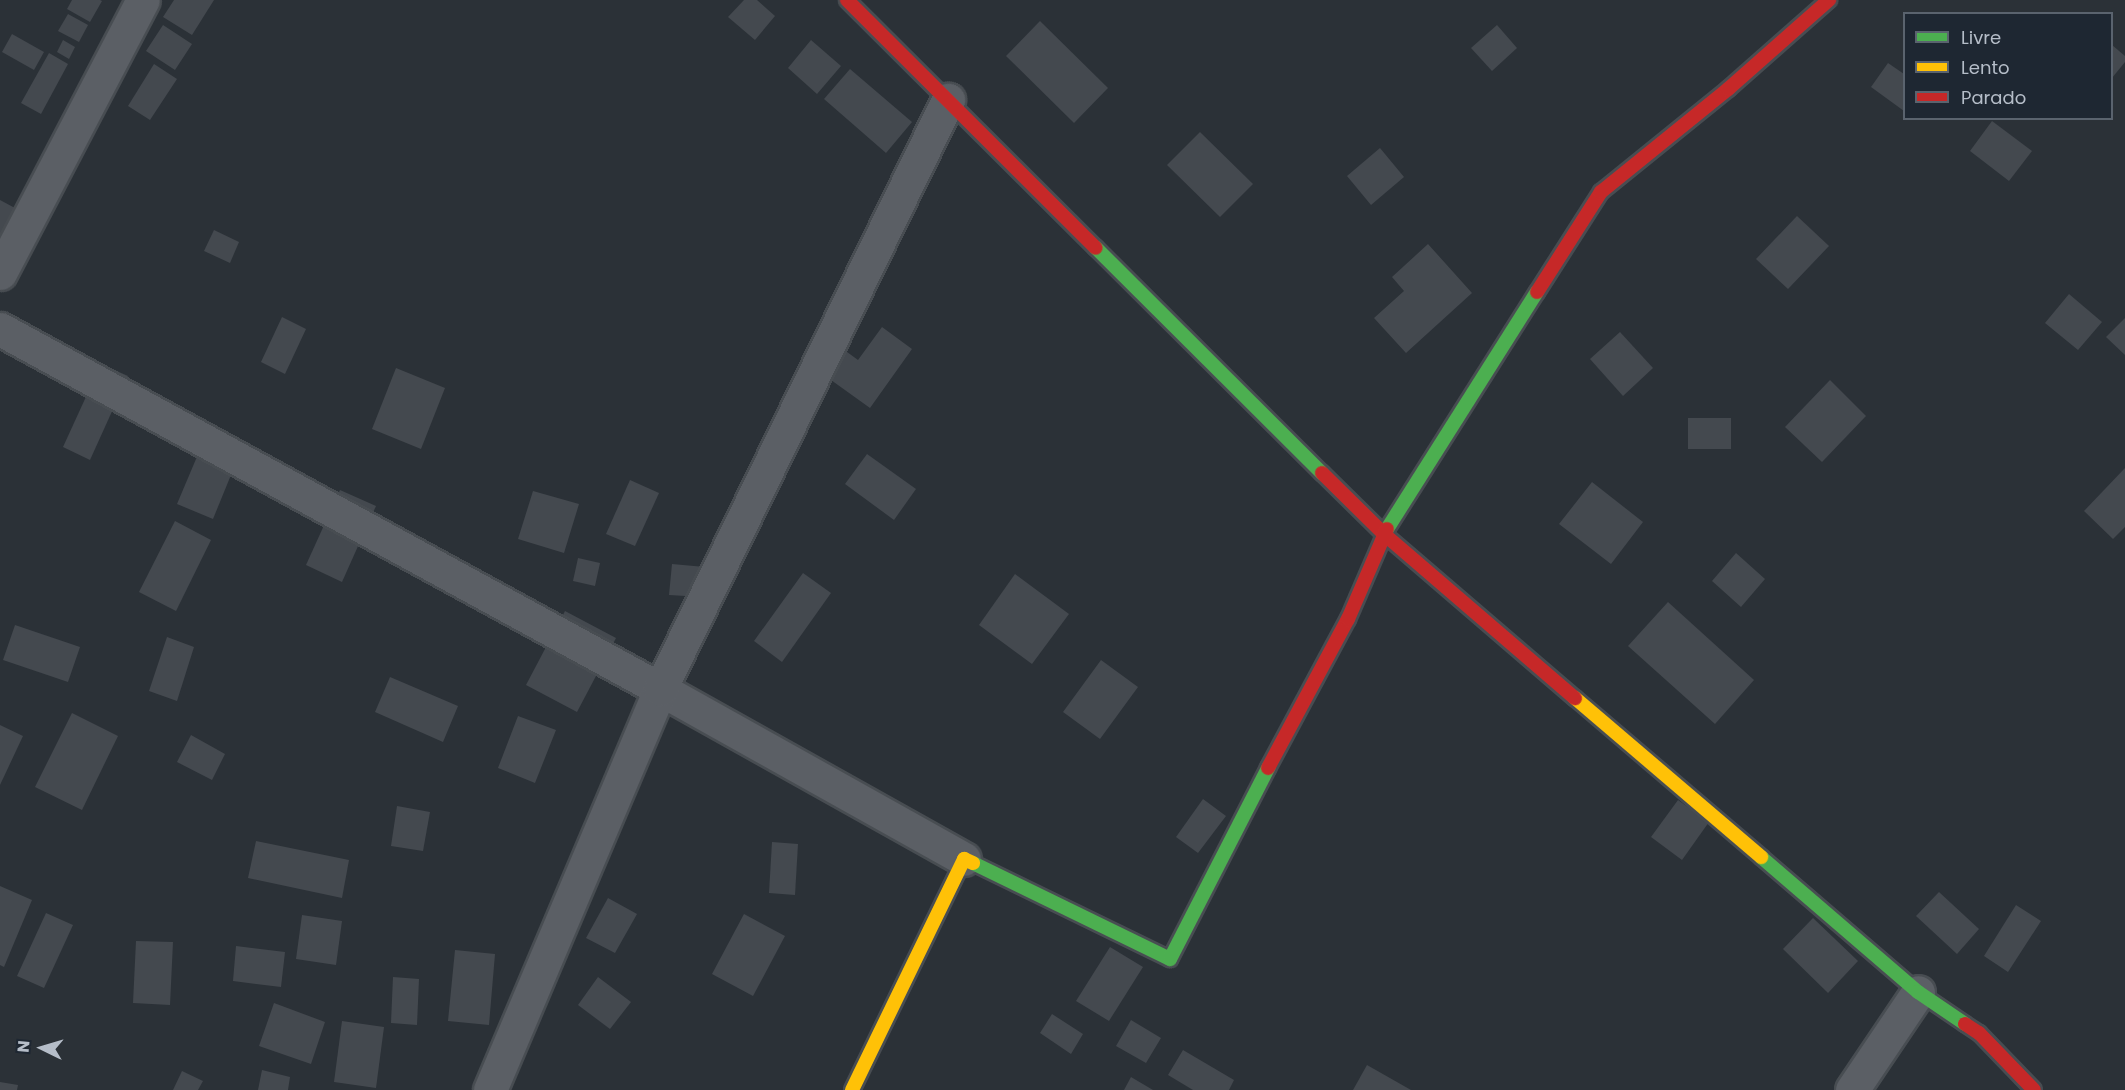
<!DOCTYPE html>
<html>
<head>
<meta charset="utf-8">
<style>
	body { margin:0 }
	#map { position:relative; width:2125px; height:1090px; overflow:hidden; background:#2b3137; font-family:Poppins,sans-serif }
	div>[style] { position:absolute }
	.building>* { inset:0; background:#44494f }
	.roads { filter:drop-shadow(2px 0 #484d52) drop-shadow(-2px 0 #484d52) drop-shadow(0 2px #484d52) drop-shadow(0 -2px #484d52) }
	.street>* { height:33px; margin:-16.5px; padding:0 16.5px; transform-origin:16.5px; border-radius:16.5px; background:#5b5f65 }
	.fast>* { height:14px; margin:-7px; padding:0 7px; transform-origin:7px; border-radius:7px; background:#4caf50 }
	.slow>* { height:14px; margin:-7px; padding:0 7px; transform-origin:7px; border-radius:7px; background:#ffc107 }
	.jam>* { height:14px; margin:-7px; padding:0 7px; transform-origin:7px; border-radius:7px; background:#c62828 }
	span { translate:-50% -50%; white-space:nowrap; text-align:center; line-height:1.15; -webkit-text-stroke:4.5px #1e2732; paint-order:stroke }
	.legend { position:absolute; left:1903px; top:12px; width:210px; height:108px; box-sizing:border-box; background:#1e2732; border:2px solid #5a636e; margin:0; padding:8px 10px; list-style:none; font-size:18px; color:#b5bdc8 }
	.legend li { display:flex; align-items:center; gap:12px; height:30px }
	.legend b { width:30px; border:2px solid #5a636e }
	.north { position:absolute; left:12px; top:1018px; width:60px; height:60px; -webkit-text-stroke:4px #1e2732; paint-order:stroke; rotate:275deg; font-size:16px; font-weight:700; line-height:24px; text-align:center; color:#b5bdc8 }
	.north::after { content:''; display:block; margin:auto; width:21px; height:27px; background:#b5bdc8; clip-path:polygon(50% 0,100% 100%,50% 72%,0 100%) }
</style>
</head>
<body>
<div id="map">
	<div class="building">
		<i style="clip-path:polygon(72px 0,100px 0,102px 1px,90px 22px,67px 9px)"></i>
		<i style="clip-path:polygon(174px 0,214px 0,192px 35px,163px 17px)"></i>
		<i style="clip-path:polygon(744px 0,757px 0,775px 16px,755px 40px,728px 17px)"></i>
		<i style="clip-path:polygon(68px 14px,88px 25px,79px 42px,58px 31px)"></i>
		<i style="clip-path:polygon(1040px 21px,1108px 88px,1074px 123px,1006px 56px)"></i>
		<i style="clip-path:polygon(163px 25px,192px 44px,175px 70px,146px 51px)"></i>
		<i style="clip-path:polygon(1497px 25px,1517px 48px,1492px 71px,1471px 48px)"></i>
		<i style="clip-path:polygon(12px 34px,44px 52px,34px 70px,2px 52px)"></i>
		<i style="clip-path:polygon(63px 40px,75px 47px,69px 59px,57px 52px)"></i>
		<i style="clip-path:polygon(811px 40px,841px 66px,817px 94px,788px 68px)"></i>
		<i style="clip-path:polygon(2112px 45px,2125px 56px,2125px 62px,2112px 78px)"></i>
		<i style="clip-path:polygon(49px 53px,68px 64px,41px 114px,21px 103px)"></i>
		<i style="clip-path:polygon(1888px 63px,1904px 74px,1904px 111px,1871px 87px)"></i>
		<i style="clip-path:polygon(154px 64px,177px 79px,150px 120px,128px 106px)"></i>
		<i style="clip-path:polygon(850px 69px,912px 122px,886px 153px,824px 99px)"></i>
		<i style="clip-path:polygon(1992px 121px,2032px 151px,2009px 181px,1970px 151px)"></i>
		<i style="clip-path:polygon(1200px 132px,1253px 184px,1220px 217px,1167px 165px)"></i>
		<i style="clip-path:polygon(1380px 148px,1404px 177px,1371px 205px,1347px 176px)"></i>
		<i style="clip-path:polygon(0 200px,28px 215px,0 246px)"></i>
		<i style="clip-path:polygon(1797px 216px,1829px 246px,1788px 289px,1756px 259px)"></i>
		<i style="clip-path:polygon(214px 230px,239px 242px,230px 263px,204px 251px)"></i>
		<i style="clip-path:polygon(1428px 244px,1472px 293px,1406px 353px,1374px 318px,1404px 291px,1392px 277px)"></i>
		<i style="clip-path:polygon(2069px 294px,2102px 322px,2078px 350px,2045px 323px)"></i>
		<i style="clip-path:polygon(282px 317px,306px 329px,285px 374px,261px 362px)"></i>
		<i style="clip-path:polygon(2125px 318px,2125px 355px,2106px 337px)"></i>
		<i style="clip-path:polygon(882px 327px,912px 349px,870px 408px,824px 375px,843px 349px,858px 360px)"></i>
		<i style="clip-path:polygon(1620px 332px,1653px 368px,1623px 396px,1590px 359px)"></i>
		<i style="clip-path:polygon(101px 364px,128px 376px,90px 460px,63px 447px)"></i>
		<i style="clip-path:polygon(396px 368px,445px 388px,421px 449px,372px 429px)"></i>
		<i style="clip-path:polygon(1830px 380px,1866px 416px,1822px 462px,1785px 427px)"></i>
		<i style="clip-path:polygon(1688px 418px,1731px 418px,1731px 449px,1688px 449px)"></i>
		<i style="clip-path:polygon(207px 433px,242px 448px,213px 519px,177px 504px)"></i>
		<i style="clip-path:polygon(867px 454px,916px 489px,894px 520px,845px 484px)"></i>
		<i style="clip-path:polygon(2125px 468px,2125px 527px,2113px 539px,2084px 511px)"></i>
		<i style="clip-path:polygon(630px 480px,659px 493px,635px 546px,606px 534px)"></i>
		<i style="clip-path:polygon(1592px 482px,1643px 522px,1611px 564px,1559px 524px)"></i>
		<i style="clip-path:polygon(340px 490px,376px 506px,342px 582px,306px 565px)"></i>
		<i style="clip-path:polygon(533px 491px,579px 504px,564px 553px,518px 539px)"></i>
		<i style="clip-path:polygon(175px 521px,211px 540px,176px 611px,139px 592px)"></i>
		<i style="clip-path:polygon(1736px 553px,1765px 579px,1741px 607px,1712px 581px)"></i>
		<i style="clip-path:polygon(578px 558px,600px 563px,595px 586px,573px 581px)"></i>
		<i style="clip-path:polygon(672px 564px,705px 567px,702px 597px,669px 595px)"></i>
		<i style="clip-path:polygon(803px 573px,831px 593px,782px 662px,754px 641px)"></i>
		<i style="clip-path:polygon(1015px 574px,1069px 614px,1032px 664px,979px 625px)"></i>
		<i style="clip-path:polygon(1668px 602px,1754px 680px,1715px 724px,1628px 646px)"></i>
		<i style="clip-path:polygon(565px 611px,616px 638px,577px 712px,526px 685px)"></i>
		<i style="clip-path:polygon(15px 625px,80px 647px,68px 682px,3px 660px)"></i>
		<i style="clip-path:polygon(167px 637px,194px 647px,177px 701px,149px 691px)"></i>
		<i style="clip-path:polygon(1101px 660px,1138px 687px,1100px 739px,1063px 712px)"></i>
		<i style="clip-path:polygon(390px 677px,458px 706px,443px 742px,375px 712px)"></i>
		<i style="clip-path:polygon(72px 713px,118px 736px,82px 810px,35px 787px)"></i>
		<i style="clip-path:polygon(518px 716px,556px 730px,535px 783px,498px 768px)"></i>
		<i style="clip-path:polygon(0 725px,23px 736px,0 785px)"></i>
		<i style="clip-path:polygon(191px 735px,225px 754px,212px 780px,177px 762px)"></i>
		<i style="clip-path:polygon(1203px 799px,1226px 816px,1198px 853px,1176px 837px)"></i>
		<i style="clip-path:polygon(1678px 800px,1709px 822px,1682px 860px,1651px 837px)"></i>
		<i style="clip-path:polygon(397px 806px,430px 812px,423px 851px,391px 846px)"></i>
		<i style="clip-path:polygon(256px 841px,349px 860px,342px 898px,248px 878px)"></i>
		<i style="clip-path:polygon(772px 842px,798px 844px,795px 895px,769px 893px)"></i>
		<i style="clip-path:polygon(0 886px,32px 900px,4px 967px,0 965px)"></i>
		<i style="clip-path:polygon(1939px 892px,1979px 929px,1957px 954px,1916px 916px)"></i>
		<i style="clip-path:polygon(608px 898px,637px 914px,615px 953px,586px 938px)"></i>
		<i style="clip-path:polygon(2016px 905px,2041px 921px,2008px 972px,1984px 956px)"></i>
		<i style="clip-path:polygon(46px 913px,73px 925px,44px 988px,17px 976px)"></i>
		<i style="clip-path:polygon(744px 914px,785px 936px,753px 996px,712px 974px)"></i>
		<i style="clip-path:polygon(302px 915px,342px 921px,336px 965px,296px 959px)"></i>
		<i style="clip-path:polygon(1813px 918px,1858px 961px,1828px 993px,1783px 949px)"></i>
		<i style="clip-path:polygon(136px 941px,173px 942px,170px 1005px,133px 1003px)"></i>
		<i style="clip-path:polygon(236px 946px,285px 952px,281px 987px,233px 981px)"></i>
		<i style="clip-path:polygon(1110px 947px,1143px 967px,1109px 1021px,1076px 1001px)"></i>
		<i style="clip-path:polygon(455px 950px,495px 954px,489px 1025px,448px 1021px)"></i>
		<i style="clip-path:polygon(393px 977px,419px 979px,417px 1025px,391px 1023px)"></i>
		<i style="clip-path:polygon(598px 977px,631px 1002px,610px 1029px,578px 1005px)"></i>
		<i style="clip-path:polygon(274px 1003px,325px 1022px,311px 1064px,259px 1046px)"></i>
		<i style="clip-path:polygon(1052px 1014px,1083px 1034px,1071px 1054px,1040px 1033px)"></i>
		<i style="clip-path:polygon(1131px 1020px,1161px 1038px,1146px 1063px,1116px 1046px)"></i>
		<i style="clip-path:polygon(342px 1021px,384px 1027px,376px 1088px,334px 1082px)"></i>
		<i style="clip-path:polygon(1183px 1050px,1234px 1080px,1229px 1090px,1193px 1090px,1168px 1075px)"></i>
		<i style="clip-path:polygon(1367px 1065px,1411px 1090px,1353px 1090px)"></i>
		<i style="clip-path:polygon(262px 1070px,290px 1077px,288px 1090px,258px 1090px)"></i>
		<i style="clip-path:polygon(182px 1071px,203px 1081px,198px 1090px,173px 1090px)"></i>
		<i style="clip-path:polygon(1131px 1077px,1153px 1090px,1124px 1090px)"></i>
		<i style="clip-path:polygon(0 1082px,18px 1085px,17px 1090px,0 1090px)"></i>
	</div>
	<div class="roads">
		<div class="street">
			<i style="left:0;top:273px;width:308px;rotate:-62.4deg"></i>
			<i style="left:0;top:329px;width:752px;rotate:28.61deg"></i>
			<i style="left:660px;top:689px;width:348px;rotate:29.2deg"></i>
			<i style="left:490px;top:1090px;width:436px;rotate:-67deg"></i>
			<i style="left:660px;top:689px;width:656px;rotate:-63.94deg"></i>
			<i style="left:1852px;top:1090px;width:118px;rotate:-56deg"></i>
		</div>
		<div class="fast">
			<i style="left:1096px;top:248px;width:319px;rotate:44.9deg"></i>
			<i style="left:1387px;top:529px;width:280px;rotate:-57.7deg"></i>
			<i style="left:1761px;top:857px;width:207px;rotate:40.7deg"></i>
			<i style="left:1918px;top:992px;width:57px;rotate:34.2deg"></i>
			<i style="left:973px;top:863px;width:219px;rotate:26deg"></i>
			<i style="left:1170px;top:959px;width:215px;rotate:-62.8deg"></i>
		</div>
		<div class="slow">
			<i style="left:1575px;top:698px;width:245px;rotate:40.5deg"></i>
			<i style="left:852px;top:1090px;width:257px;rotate:-64.1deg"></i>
			<i style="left:964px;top:859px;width:10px;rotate:24deg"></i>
		</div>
		<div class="jam">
			<i style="left:847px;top:0;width:351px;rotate:44.9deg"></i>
			<i style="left:1537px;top:292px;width:119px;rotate:-57.4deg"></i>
			<i style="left:1601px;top:192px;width:164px;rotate:-39deg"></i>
			<i style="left:1728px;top:89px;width:135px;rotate:-41.4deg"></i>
			<i style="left:1322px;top:473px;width:87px;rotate:44.5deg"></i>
			<i style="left:1384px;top:534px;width:252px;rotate:40.7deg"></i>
			<i style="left:1268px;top:768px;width:169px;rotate:-61.8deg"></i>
			<i style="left:1348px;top:619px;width:98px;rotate:-66.6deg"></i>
			<i style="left:1965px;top:1024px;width:17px;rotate:33deg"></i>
			<i style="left:1979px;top:1033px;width:79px;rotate:46deg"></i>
		</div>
	</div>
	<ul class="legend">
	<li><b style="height:8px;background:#4caf50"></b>Livre</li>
	<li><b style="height:8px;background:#ffc107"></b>Lento</li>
	<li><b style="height:8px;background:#c62828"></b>Parado</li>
	</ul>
	<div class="north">N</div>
</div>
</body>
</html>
